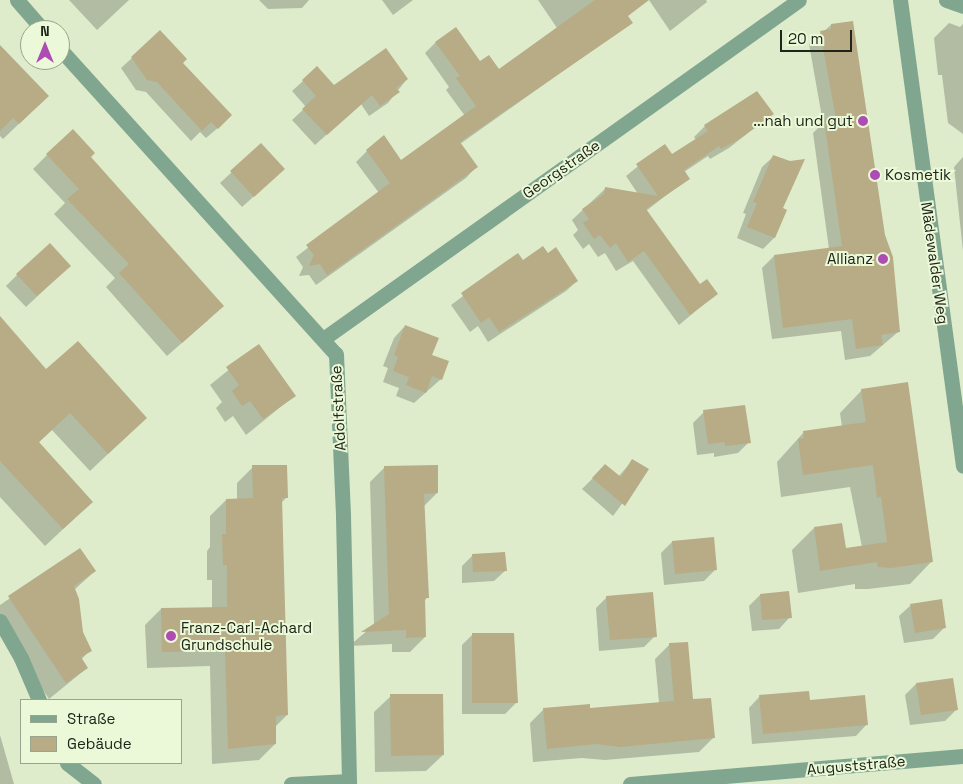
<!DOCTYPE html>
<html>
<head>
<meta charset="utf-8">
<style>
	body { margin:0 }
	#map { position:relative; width:963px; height:784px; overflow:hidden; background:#deeccc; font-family:"Space Grotesk",sans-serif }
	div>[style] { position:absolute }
	.shadow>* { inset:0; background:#0003 }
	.building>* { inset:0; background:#b7ac86 }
	.street>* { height:15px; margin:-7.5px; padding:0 7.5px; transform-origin:7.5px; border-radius:7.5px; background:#81a690 }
	.dots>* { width:14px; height:14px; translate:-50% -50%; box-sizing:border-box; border:2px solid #ebf9d9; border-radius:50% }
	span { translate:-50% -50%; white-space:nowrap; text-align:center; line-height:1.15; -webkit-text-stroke:4px #ebf9d9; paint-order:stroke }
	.poi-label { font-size:15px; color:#202519 }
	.right { translate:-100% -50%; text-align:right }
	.left { translate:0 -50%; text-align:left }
	.street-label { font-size:15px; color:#202519 }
	.legend { position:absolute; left:20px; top:699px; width:162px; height:65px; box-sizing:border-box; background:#ebf9d9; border:1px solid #9aa48c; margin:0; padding:6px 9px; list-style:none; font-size:15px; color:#202519 }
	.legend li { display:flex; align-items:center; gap:10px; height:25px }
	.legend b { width:25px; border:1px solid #9aa48c }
	.north { position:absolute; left:20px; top:20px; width:50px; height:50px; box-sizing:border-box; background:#ebf9d9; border:1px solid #9aa48c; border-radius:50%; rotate:0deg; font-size:14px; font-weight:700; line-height:20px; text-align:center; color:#202519 }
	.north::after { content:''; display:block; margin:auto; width:18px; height:22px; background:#ad4cb3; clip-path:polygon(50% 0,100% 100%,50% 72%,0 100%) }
	.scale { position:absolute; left:780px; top:30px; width:72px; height:22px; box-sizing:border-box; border:2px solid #202519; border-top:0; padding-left:6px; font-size:15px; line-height:18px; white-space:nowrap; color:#202519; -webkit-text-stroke:4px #ebf9d9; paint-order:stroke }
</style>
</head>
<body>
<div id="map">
	<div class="shadow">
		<i style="clip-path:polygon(69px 0,129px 0,97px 30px)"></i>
		<i style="clip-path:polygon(259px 0,309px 0,302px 8px,268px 9px)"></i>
		<i style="clip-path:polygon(382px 0,413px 0,393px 15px)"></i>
		<i style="clip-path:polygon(538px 0,624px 0,627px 17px,631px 23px,460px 144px,476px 167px,466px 178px,316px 285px,309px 275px,299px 276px,303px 267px,296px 257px,379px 193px,356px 162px,367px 151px,401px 161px,465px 116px,446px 90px,449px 87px,425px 53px,436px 42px,499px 71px,557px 28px)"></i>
		<i style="clip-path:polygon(649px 0,706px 0,707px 2px,670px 31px)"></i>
		<i style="clip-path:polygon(949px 23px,960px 27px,963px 24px,963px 134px,948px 123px,942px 75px,938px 75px,934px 38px)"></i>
		<i style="clip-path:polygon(831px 25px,898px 332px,870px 356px,845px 360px,841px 331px,772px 339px,762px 268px,774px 256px,829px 249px,813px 133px,823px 123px,809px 44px)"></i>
		<i style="clip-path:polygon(0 48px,48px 96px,3px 139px,0 136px)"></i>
		<i style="clip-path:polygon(132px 58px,181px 63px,220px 126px,206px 138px,200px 132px,191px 141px,146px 92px,136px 90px,121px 68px)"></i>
		<i style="clip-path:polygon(407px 79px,388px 103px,369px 116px,361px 104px,315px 145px,292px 120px,306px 107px,292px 91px,303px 81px,334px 87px)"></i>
		<i style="clip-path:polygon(772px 114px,729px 148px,710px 159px,708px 156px,684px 172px,688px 178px,646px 211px,700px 286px,716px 294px,679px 325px,633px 261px,616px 271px,605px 253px,598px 257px,589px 244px,583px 249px,573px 235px,578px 230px,572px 220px,606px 188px,638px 194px,626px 176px,664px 145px,672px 156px,696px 140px,694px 137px,705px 126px)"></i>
		<i style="clip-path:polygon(261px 145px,272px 180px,242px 207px,220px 183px)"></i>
		<i style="clip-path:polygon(47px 155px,89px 157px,208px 320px,167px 356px,106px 287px,115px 278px,54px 214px,65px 203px,33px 169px)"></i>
		<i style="clip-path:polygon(774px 156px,782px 209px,786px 210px,774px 238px,763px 249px,737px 238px,746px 214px,743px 213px,762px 167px)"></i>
		<i style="clip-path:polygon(963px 157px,963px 251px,954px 167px)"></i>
		<i style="clip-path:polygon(518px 255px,523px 261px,548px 255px,577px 281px,566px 291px,488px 342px,478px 326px,470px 332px,451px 305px)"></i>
		<i style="clip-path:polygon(17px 275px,58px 277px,26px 307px,6px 286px)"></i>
		<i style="clip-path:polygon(0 321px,46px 371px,128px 435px,90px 471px,52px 430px,38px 443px,74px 519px,45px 546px,0 497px)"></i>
		<i style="clip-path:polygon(405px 326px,431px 355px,441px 379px,414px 403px,396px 396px,399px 388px,383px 382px,388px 368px,383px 366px,394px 338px)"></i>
		<i style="clip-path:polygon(258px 346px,294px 396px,246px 435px,233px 416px,225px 422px,216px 408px,222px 402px,210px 385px)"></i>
		<i style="clip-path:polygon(862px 390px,932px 561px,910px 584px,868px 589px,855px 589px,855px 584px,798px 593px,792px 550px,814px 528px,845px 550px,862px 547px,850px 487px,781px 497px,777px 462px,804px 432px,842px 427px,840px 413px)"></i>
		<i style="clip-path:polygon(704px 412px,749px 442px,738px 453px,714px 457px,714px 453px,697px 455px,693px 423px)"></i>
		<i style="clip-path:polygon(632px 461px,647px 470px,613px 516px,582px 489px,605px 466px,618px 477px)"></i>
		<i style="clip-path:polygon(253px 467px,287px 497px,281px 503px,287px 715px,275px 727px,275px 744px,259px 760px,212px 764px,210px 666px,147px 668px,145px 625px,161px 609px,212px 608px,212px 580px,207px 580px,207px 551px,210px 547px,210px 516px,226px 500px,237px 500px,237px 483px)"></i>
		<i style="clip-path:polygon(385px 467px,437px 493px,424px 506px,428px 597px,424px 601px,425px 637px,410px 652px,392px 652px,392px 644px,349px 646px,374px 625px,370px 482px)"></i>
		<i style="clip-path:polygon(672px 542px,715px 570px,704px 581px,664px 585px,661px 553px)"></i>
		<i style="clip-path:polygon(80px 550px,95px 571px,74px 590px,84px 640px,90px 650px,81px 660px,87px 668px,49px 699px,0 626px,0 605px)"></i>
		<i style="clip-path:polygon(473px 555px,506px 570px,494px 581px,462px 583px,462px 566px)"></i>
		<i style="clip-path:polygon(760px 595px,790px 617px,779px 629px,752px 631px,749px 606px)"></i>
		<i style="clip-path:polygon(607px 597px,655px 636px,644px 647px,599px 651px,596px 608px)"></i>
		<i style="clip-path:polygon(911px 605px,944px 628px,933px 639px,904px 643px,899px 616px)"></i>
		<i style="clip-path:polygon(473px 634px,517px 702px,505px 714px,462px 714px,462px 645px)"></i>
		<i style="clip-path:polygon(670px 644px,692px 701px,714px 737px,699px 752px,605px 760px,582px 758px,533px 762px,530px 723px,544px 709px,589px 709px,659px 703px,655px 659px)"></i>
		<i style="clip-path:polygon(916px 684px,957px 709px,945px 721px,910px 725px,905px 695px)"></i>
		<i style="clip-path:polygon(391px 696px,443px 755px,426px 771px,375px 772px,374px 712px)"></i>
		<i style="clip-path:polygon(760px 696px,809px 702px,867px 724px,856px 736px,752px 744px,749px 708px)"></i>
		<i style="clip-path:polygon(0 735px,14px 784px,0 784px)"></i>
	</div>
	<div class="building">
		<i style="clip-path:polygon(595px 0,649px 0,628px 16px,633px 23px,460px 142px,478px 167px,327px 275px,320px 264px,309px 266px,314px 255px,306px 245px,390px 183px,366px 150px,384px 135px,401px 160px,476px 106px,456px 78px,460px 76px,435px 42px,456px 27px,480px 61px,489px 55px,499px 69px)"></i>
		<i style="clip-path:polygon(853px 21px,885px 235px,893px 257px,900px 332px,881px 335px,883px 345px,856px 349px,852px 319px,783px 328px,774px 255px,842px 246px,824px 120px,836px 119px,820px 31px,831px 29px,831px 24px)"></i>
		<i style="clip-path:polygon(160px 30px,187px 59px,183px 63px,232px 115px,218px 129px,211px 122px,202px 131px,157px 82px,147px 80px,131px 57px)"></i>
		<i style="clip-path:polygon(0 45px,49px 96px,19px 124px,13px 118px,0 131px)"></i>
		<i style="clip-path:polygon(386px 48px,408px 79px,396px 88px,400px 92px,380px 106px,372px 95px,327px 135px,302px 109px,316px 96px,302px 80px,317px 66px,334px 85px)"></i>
		<i style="clip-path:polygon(757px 91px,774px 114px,741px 138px,721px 149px,719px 146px,684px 170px,690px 179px,646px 209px,700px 284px,707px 279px,718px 294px,690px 315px,644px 251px,628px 262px,616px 243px,610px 248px,600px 235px,594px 239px,583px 223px,589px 219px,582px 209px,604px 194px,605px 187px,658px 196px,636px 164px,665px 144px,672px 154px,708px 131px,704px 125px)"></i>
		<i style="clip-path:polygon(73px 129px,95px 153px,91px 157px,224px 306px,182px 343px,119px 273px,129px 264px,67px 199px,79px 189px,46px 154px)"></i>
		<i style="clip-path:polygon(261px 143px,285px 169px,254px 197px,230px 171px)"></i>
		<i style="clip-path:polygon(773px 155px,790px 161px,805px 159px,783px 208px,787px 210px,775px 238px,747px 227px,757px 203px,753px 202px)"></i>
		<i style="clip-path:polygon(50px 243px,71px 266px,37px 296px,16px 274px)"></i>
		<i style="clip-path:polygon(543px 246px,548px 253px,556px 247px,578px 281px,499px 332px,489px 317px,481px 323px,461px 293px,518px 253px,523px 260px)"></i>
		<i style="clip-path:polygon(0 316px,46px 369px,78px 341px,147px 418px,108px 454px,70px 413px,39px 442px,93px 502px,63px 529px,0 461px)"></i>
		<i style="clip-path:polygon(405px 325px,439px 338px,432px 355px,449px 361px,442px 380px,432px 376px,426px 393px,406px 385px,409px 377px,393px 371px,398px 357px,394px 355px)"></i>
		<i style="clip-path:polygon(259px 344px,296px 396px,263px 419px,250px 401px,242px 406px,232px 391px,239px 385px,226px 367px)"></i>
		<i style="clip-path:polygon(908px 382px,933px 562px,891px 568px,878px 567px,877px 562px,820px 571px,814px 527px,842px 523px,846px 548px,887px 542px,881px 497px,877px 498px,873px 465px,803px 475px,798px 439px,804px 438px,803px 431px,866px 422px,861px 389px)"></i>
		<i style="clip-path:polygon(745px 405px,751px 443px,725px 446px,725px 442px,708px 444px,703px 410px)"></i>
		<i style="clip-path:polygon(632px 459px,649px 469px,625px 506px,592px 478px,605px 464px,621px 477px)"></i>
		<i style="clip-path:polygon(252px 465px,287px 465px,288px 498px,282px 498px,288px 715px,276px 716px,276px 744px,228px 749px,225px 651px,162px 652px,161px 608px,227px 607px,227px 565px,223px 565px,222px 534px,226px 534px,226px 499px,253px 498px)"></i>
		<i style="clip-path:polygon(438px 465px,438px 493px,424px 494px,429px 598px,425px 598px,426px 637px,406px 638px,406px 630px,361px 632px,389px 614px,384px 466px)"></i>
		<i style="clip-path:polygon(714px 537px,717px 570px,675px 574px,672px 541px)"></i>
		<i style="clip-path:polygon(80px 548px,96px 571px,74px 586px,79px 599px,83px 632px,92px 651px,81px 657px,88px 668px,66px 683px,8px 596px)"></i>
		<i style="clip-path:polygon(505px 552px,507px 571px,473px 572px,472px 554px)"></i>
		<i style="clip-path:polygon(789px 591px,792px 618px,762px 620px,760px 594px)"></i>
		<i style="clip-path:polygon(653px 592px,657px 637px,610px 640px,606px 596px)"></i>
		<i style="clip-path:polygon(942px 599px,946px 628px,915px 633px,910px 604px)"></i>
		<i style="clip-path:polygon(472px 633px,514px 633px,518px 703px,472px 703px)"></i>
		<i style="clip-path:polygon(688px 642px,693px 699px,711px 698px,715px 738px,620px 747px,597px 744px,547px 749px,543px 708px,590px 704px,590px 708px,674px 701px,669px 643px)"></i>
		<i style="clip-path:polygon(953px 678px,958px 710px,921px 715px,916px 683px)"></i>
		<i style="clip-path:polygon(809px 691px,810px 700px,865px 695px,868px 725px,763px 734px,759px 695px)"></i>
		<i style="clip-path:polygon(390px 694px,443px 694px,444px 755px,391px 756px)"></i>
	</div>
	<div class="street">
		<i style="left:17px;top:0;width:40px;rotate:49deg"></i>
		<i style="left:900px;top:0;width:470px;rotate:82.3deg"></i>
		<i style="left:946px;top:0;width:18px;rotate:19deg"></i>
		<i style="left:60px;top:49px;width:411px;rotate:47.9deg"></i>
		<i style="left:336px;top:354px;width:162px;rotate:87.5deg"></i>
		<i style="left:343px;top:516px;width:268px;rotate:88.7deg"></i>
		<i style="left:323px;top:339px;width:584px;rotate:-35.46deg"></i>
		<i style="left:0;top:621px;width:43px;rotate:60.4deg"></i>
		<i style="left:21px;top:658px;width:46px;rotate:66.8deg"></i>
		<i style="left:67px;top:763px;width:34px;rotate:38deg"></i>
		<i style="left:291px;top:784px;width:58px;rotate:-3deg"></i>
		<i style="left:630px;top:784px;width:334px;rotate:-4.8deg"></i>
	</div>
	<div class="dots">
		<i style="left:863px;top:121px;background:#ad4cb3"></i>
		<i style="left:875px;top:175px;background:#ad4cb3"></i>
		<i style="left:883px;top:259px;background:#ad4cb3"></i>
		<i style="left:171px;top:636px;background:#ad4cb3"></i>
	</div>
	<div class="poi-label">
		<span class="right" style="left:853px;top:121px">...nah und gut</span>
		<span class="left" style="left:885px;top:175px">Kosmetik</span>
		<span class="right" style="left:873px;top:259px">Allianz</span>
		<span class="left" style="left:181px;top:636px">Franz-Carl-Achard<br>Grundschule</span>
	</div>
	<div class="street-label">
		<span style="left:561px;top:169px;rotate:-35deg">Georgstraße</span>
		<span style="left:935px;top:263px;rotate:82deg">Mädewalder Weg</span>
		<span style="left:338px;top:408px;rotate:-93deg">Adolfstraße</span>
		<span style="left:856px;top:765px;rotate:-5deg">Auguststraße</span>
	</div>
	<ul class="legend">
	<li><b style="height:6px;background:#81a690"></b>Straße</li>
	<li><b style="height:14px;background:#b7ac86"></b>Gebäude</li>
	</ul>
	<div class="north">N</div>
	<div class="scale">20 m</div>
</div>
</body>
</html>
